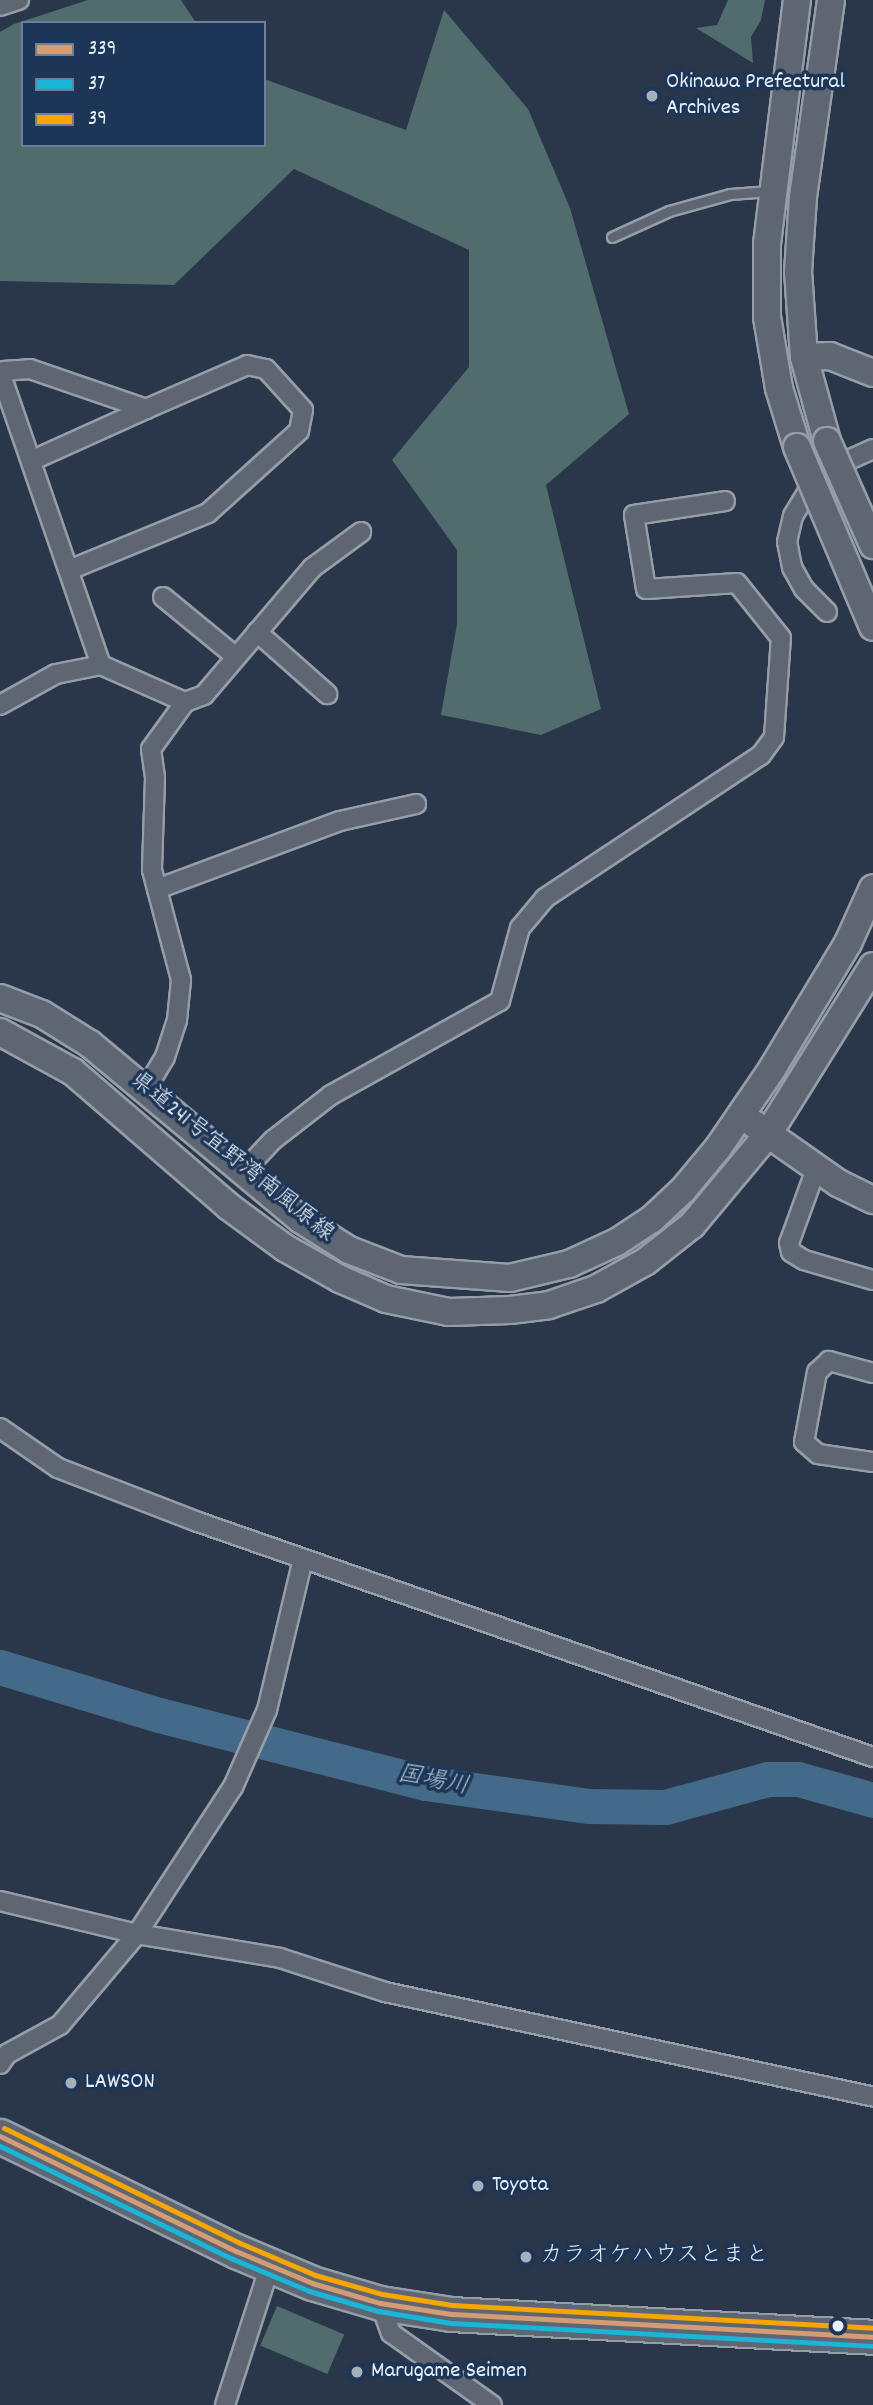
<!DOCTYPE html>
<html>
<head>
<meta charset="utf-8">
<style>
  body { margin:0 }
  #map { position:relative; width:873px; height:2405px; overflow:hidden; background:#2a374a; font-family:Dekko,"Klee One",sans-serif }
  div>[style] { position:absolute }
  .green>* { inset:0; background:#506c6d; transform-origin:0 0 }
  .river>* { height:35px; margin:-17.5px; padding:0 17.5px; transform-origin:17.5px; border-radius:17.5px; background:#436a88 }
  .roads { filter:drop-shadow(2px 0 #959da7) drop-shadow(-2px 0 #959da7) drop-shadow(0 2px #959da7) drop-shadow(0 -2px #959da7) }
  .lane>* { height:9px; margin:-4.5px; padding:0 4.5px; transform-origin:4.5px; border-radius:4.5px; background:#5d6672 }
  .street>* { height:18px; margin:-9px; padding:0 9px; transform-origin:9px; border-radius:9px; background:#5d6672 }
  .secondary>* { height:26px; margin:-13px; padding:0 13px; transform-origin:13px; border-radius:13px; background:#5d6672 }
  .highway>* { height:33px; margin:-16.5px; padding:0 16.5px; transform-origin:16.5px; border-radius:16.5px; background:#5d6672 }
  .bridges { filter:drop-shadow(2px 0 #959da7) drop-shadow(-2px 0 #959da7) drop-shadow(0 2px #959da7) drop-shadow(0 -2px #959da7) }
  .secondary-bridge>* { height:26px; margin:-13px; padding:0 13px; transform-origin:13px; border-radius:13px; background:#5d6672 }
  .bus-1>* { height:5px; margin:-2.5px; padding:0 2.5px; transform-origin:2.5px; border-radius:2.5px; background:#d39c74 }
  .bus-2>* { height:5px; margin:-2.5px; padding:0 2.5px; transform-origin:2.5px; border-radius:2.5px; background:#1ab6d8 }
  .bus-3>* { height:5px; margin:-2.5px; padding:0 2.5px; transform-origin:2.5px; border-radius:2.5px; background:#f7a600 }
  .dots>* { width:19px; height:19px; translate:-50% -50%; box-sizing:border-box; border:4px solid #1d3557; border-radius:50% }
  span { translate:-50% -50%; white-space:nowrap; text-align:center; line-height:1.15; -webkit-text-stroke:7px #1d3557; paint-order:stroke }
  .poi-label { font-size:23px; color:#e8f1f8 }
  .left { translate:0 -50%; text-align:left }
  .street-label { font-size:23px; color:#e8f1f8 }
  .water-label { font-size:24px; color:#afc4d3; font-style:italic }
  .legend { position:absolute; left:21px; top:21px; width:245px; height:126px; box-sizing:border-box; background:#1d3557; border:2px solid #6e8097; margin:0; padding:9px 12px; list-style:none; font-size:21px; color:#e8f1f8 }
  .legend li { display:flex; align-items:center; gap:14px; height:35px }
  .legend b { width:35px; border:2px solid #6e8097 }
</style>
</head>
<body>
<div id="map">
  <div class="green">
    <i style="clip-path:polygon(88px 0,181px 0,196px 23px,23px 23px,23px 145px,264px 145px,264px 79px,406px 130px,444px 10px,528px 109px,570px 208px,629px 414px,546px 485px,601px 709px,541px 735px,441px 715px,457px 624px,457px 550px,392px 460px,469px 367px,469px 250px,294px 169px,174px 285px,0 281px,0 32px,14px 24px)"></i>
    <i style="clip-path:polygon(728px 0,765px 0,761px 20px,751px 37px,753px 63px,696px 28px,717px 25px)"></i>
    <i style="left:277px;top:2306px;width:73px;height:43px;rotate:23deg"></i>
  </div>
  <div class="river">
    <i style="left:0;top:1667px;width:166px;rotate:16.8deg"></i>
    <i style="left:159px;top:1715px;width:275px;rotate:14.3deg"></i>
    <i style="left:425px;top:1783px;width:166px;rotate:8deg"></i>
    <i style="left:589px;top:1806px;width:76px;rotate:0.8deg"></i>
    <i style="left:665px;top:1807px;width:107px;rotate:-15.2deg"></i>
    <i style="left:768px;top:1779px;width:30px"></i>
    <i style="left:798px;top:1779px;width:78px;rotate:15.6deg"></i>
  </div>
  <div class="roads">
    <div class="lane">
      <i style="left:612px;top:237px;width:63px;rotate:-24.5deg"></i>
      <i style="left:669px;top:211px;width:63px;rotate:-15.6deg"></i>
      <i style="left:730px;top:194px;width:40px;rotate:-4.3deg"></i>
    </div>
    <div class="street">
      <i style="left:0;top:6px;width:20px;rotate:-18deg"></i>
      <i style="left:3px;top:371px;width:27px;rotate:-4deg"></i>
      <i style="left:30px;top:369px;width:123px;rotate:19deg"></i>
      <i style="left:146px;top:409px;width:110px;rotate:-23.5deg"></i>
      <i style="left:247px;top:365px;width:19px;rotate:12deg"></i>
      <i style="left:266px;top:369px;width:55px;rotate:47.9deg"></i>
      <i style="left:303px;top:410px;width:21px;rotate:101deg"></i>
      <i style="left:299px;top:431px;width:122px;rotate:138deg"></i>
      <i style="left:208px;top:513px;width:150px;rotate:157.7deg"></i>
      <i style="left:0;top:372px;width:310px;rotate:71deg"></i>
      <i style="left:33px;top:460px;width:124px;rotate:-24.3deg"></i>
      <i style="left:163px;top:597px;width:94px;rotate:39.4deg"></i>
      <i style="left:827px;top:612px;width:33px;rotate:-135deg"></i>
      <i style="left:804px;top:589px;width:25px;rotate:-119deg"></i>
      <i style="left:792px;top:567px;width:25px;rotate:-101deg"></i>
      <i style="left:787px;top:542px;width:27px;rotate:-77deg"></i>
      <i style="left:793px;top:516px;width:31px;rotate:-59deg"></i>
      <i style="left:809px;top:489px;width:33px;rotate:-43deg"></i>
      <i style="left:833px;top:467px;width:44px;rotate:-24.2deg"></i>
      <i style="left:257px;top:632px;width:94px;rotate:41.5deg"></i>
      <i style="left:185px;top:702px;width:20px;rotate:-20deg"></i>
      <i style="left:204px;top:695px;width:167px;rotate:-49.6deg"></i>
      <i style="left:312px;top:568px;width:61px;rotate:-36.3deg"></i>
      <i style="left:0;top:705px;width:64px;rotate:-29deg"></i>
      <i style="left:56px;top:674px;width:46px;rotate:-11.3deg"></i>
      <i style="left:101px;top:665px;width:92px;rotate:23.8deg"></i>
      <i style="left:185px;top:702px;width:58px;rotate:125.9deg"></i>
      <i style="left:151px;top:749px;width:29px;rotate:82deg"></i>
      <i style="left:155px;top:778px;width:92px;rotate:91.9deg"></i>
      <i style="left:152px;top:870px;width:114px;rotate:75.2deg"></i>
      <i style="left:181px;top:980px;width:40px;rotate:95.7deg"></i>
      <i style="left:177px;top:1020px;width:39px;rotate:108deg"></i>
      <i style="left:165px;top:1057px;width:39px;rotate:121deg"></i>
      <i style="left:157px;top:889px;width:195px;rotate:-20.4deg"></i>
      <i style="left:340px;top:821px;width:78px;rotate:-12.6deg"></i>
      <i style="left:816px;top:1169px;width:79px;rotate:110deg"></i>
      <i style="left:789px;top:1243px;width:9px;rotate:77deg"></i>
      <i style="left:791px;top:1252px;width:15px;rotate:32deg"></i>
      <i style="left:804px;top:1260px;width:72px;rotate:16.2deg"></i>
      <i style="left:242px;top:1173px;width:45px;rotate:-46.8deg"></i>
      <i style="left:273px;top:1140px;width:73px;rotate:-37.8deg"></i>
      <i style="left:331px;top:1095px;width:193px;rotate:-29.1deg"></i>
      <i style="left:500px;top:1001px;width:76px;rotate:-74.7deg"></i>
      <i style="left:520px;top:928px;width:39px;rotate:-50deg"></i>
      <i style="left:545px;top:898px;width:259px;rotate:-33.5deg"></i>
      <i style="left:761px;top:755px;width:22px;rotate:-54deg"></i>
      <i style="left:774px;top:737px;width:99px;rotate:-86deg"></i>
      <i style="left:781px;top:638px;width:70px;rotate:-128.7deg"></i>
      <i style="left:737px;top:583px;width:91px;rotate:176.2deg"></i>
      <i style="left:646px;top:589px;width:75px;rotate:-99.2deg"></i>
      <i style="left:634px;top:515px;width:92px;rotate:-8.7deg"></i>
      <i style="left:873px;top:1373px;width:46px;rotate:-164.7deg"></i>
      <i style="left:829px;top:1361px;width:16px;rotate:137deg"></i>
      <i style="left:817px;top:1372px;width:71px;rotate:100.5deg"></i>
      <i style="left:804px;top:1442px;width:18px;rotate:41deg"></i>
      <i style="left:818px;top:1454px;width:56px;rotate:8.3deg"></i>
      <i style="left:0;top:1428px;width:70px;rotate:34.6deg"></i>
      <i style="left:58px;top:1468px;width:150px;rotate:21.1deg"></i>
      <i style="left:198px;top:1522px;width:715px;rotate:19.2deg"></i>
      <i style="left:0;top:1901px;width:141px;rotate:13.5deg"></i>
      <i style="left:137px;top:1934px;width:145px;rotate:9.5deg"></i>
      <i style="left:280px;top:1958px;width:110px;rotate:17.9deg"></i>
      <i style="left:385px;top:1992px;width:499px;rotate:12.1deg"></i>
      <i style="left:0;top:2064px;width:12px;rotate:-55deg"></i>
      <i style="left:7px;top:2054px;width:60px;rotate:-28.7deg"></i>
      <i style="left:60px;top:2025px;width:119px;rotate:-49.8deg"></i>
      <i style="left:137px;top:1934px;width:176px;rotate:-56.9deg"></i>
      <i style="left:233px;top:1787px;width:84px;rotate:-66.2deg"></i>
      <i style="left:267px;top:1710px;width:155px;rotate:-76.6deg"></i>
      <i style="left:380px;top:2303px;width:32px;rotate:70deg"></i>
      <i style="left:391px;top:2333px;width:124px;rotate:35.5deg"></i>
      <i style="left:225px;top:2405px;width:146px;rotate:-72.1deg"></i>
    </div>
    <div class="secondary">
      <i style="left:804px;top:357px;width:26px;rotate:-2deg"></i>
      <i style="left:830px;top:356px;width:46px;rotate:21.6deg"></i>
      <i style="left:827px;top:441px;width:87px;rotate:-105.3deg"></i>
      <i style="left:804px;top:357px;width:85px;rotate:-94deg"></i>
      <i style="left:798px;top:272px;width:75px;rotate:-86.2deg"></i>
      <i style="left:803px;top:197px;width:199px;rotate:-81.9deg"></i>
      <i style="left:797px;top:447px;width:62px;rotate:-107deg"></i>
      <i style="left:779px;top:388px;width:72px;rotate:-99.6deg"></i>
      <i style="left:767px;top:317px;width:73px;rotate:-90deg"></i>
      <i style="left:767px;top:244px;width:246px;rotate:-83deg"></i>
      <i style="left:0;top:998px;width:45px;rotate:20.9deg"></i>
      <i style="left:42px;top:1014px;width:57px;rotate:32deg"></i>
      <i style="left:90px;top:1044px;width:273px;rotate:39.8deg"></i>
      <i style="left:300px;top:1219px;width:58px;rotate:32.3deg"></i>
      <i style="left:349px;top:1250px;width:56px;rotate:21deg"></i>
      <i style="left:401px;top:1270px;width:109px;rotate:4.2deg"></i>
      <i style="left:510px;top:1278px;width:61px;rotate:-13.3deg"></i>
      <i style="left:569px;top:1264px;width:53px;rotate:-24.6deg"></i>
      <i style="left:617px;top:1242px;width:42px;rotate:-33.3deg"></i>
      <i style="left:652px;top:1219px;width:42px;rotate:-43.1deg"></i>
      <i style="left:683px;top:1190px;width:55px;rotate:-50.2deg"></i>
      <i style="left:718px;top:1148px;width:96px;rotate:-55.6deg"></i>
      <i style="left:772px;top:1069px;width:147px;rotate:-58.9deg"></i>
      <i style="left:848px;top:943px;width:60px;rotate:-65.6deg"></i>
      <i style="left:0;top:1032px;width:83px;rotate:28.7deg"></i>
      <i style="left:73px;top:1072px;width:205px;rotate:40.8deg"></i>
      <i style="left:228px;top:1206px;width:71px;rotate:36.4deg"></i>
      <i style="left:285px;top:1248px;width:63px;rotate:29.4deg"></i>
      <i style="left:340px;top:1279px;width:50px;rotate:23.5deg"></i>
      <i style="left:386px;top:1299px;width:64px;rotate:11.7deg"></i>
      <i style="left:449px;top:1312px;width:61px;rotate:-1.9deg"></i>
      <i style="left:510px;top:1310px;width:39px;rotate:-7deg"></i>
      <i style="left:549px;top:1305px;width:50px;rotate:-18.8deg"></i>
      <i style="left:596px;top:1289px;width:56px;rotate:-28.9deg"></i>
      <i style="left:645px;top:1262px;width:60px;rotate:-38.2deg"></i>
      <i style="left:692px;top:1225px;width:119px;rotate:-50.1deg"></i>
      <i style="left:768px;top:1134px;width:198px;rotate:-58deg"></i>
      <i style="left:754px;top:1124px;width:103px;rotate:35.1deg"></i>
      <i style="left:838px;top:1183px;width:39px;rotate:26deg"></i>
    </div>
    <div class="highway">
      <i style="left:0;top:2136px;width:263px;rotate:26deg"></i>
      <i style="left:236px;top:2251px;width:82px;rotate:22.8deg"></i>
      <i style="left:312px;top:2283px;width:71px;rotate:16.4deg"></i>
      <i style="left:380px;top:2303px;width:72px;rotate:8.8deg"></i>
      <i style="left:451px;top:2314px;width:423px;rotate:3.1deg"></i>
    </div>
  </div>
  <div class="bridges">
    <div class="secondary-bridge">
      <i style="left:827px;top:441px;width:114px;rotate:66.1deg"></i>
      <i style="left:797px;top:447px;width:195px;rotate:67.1deg"></i>
    </div>
  </div>
  <div class="bus-1">
    <i style="left:0;top:2136px;width:263px;rotate:26deg"></i>
    <i style="left:236px;top:2251px;width:82px;rotate:22.8deg"></i>
    <i style="left:312px;top:2283px;width:71px;rotate:16.4deg"></i>
    <i style="left:380px;top:2303px;width:72px;rotate:8.8deg"></i>
    <i style="left:451px;top:2314px;width:423px;rotate:3.1deg"></i>
  </div>
  <div class="bus-2">
    <i style="left:0;top:2146px;width:259px;rotate:25.9deg"></i>
    <i style="left:233px;top:2259px;width:82px;rotate:22.8deg"></i>
    <i style="left:309px;top:2291px;width:72px;rotate:16.2deg"></i>
    <i style="left:378px;top:2311px;width:74px;rotate:9.3deg"></i>
    <i style="left:451px;top:2323px;width:423px;rotate:3.1deg"></i>
  </div>
  <div class="bus-3">
    <i style="left:4px;top:2128px;width:263px;rotate:26deg"></i>
    <i style="left:240px;top:2243px;width:82px;rotate:23.1deg"></i>
    <i style="left:315px;top:2275px;width:70px;rotate:15.8deg"></i>
    <i style="left:382px;top:2294px;width:71px;rotate:8.9deg"></i>
    <i style="left:452px;top:2305px;width:422px;rotate:3.1deg"></i>
  </div>
  <div class="dots">
    <i style="left:652px;top:96px;background:#a6b0bb"></i>
    <i style="left:71px;top:2083px;background:#a6b0bb"></i>
    <i style="left:478px;top:2186px;background:#a6b0bb"></i>
    <i style="left:526px;top:2257px;background:#a6b0bb"></i>
    <i style="left:838px;top:2326px;background:#e8f1f8"></i>
    <i style="left:357px;top:2372px;background:#a6b0bb"></i>
  </div>
  <div class="poi-label">
    <span class="left" style="left:666px;top:96px">Okinawa Prefectural<br>Archives</span>
    <span class="left" style="left:85px;top:2083px">LAWSON</span>
    <span class="left" style="left:492px;top:2186px">Toyota</span>
    <span class="left" style="left:540px;top:2257px">カラオケハウスとまと</span>
    <span class="left" style="left:371px;top:2372px">Marugame Seimen</span>
  </div>
  <div class="street-label">
    <span style="left:231px;top:1158px;rotate:39deg">県道241号宜野湾南風原線</span>
  </div>
  <div class="water-label">
    <span style="left:433px;top:1782px;rotate:11deg">国場川</span>
  </div>
  <ul class="legend">
  <li><b style="height:9px;background:#d39c74"></b>339</li>
  <li><b style="height:9px;background:#1ab6d8"></b>37</li>
  <li><b style="height:9px;background:#f7a600"></b>39</li>
  </ul>
</div>
</body>
</html>
